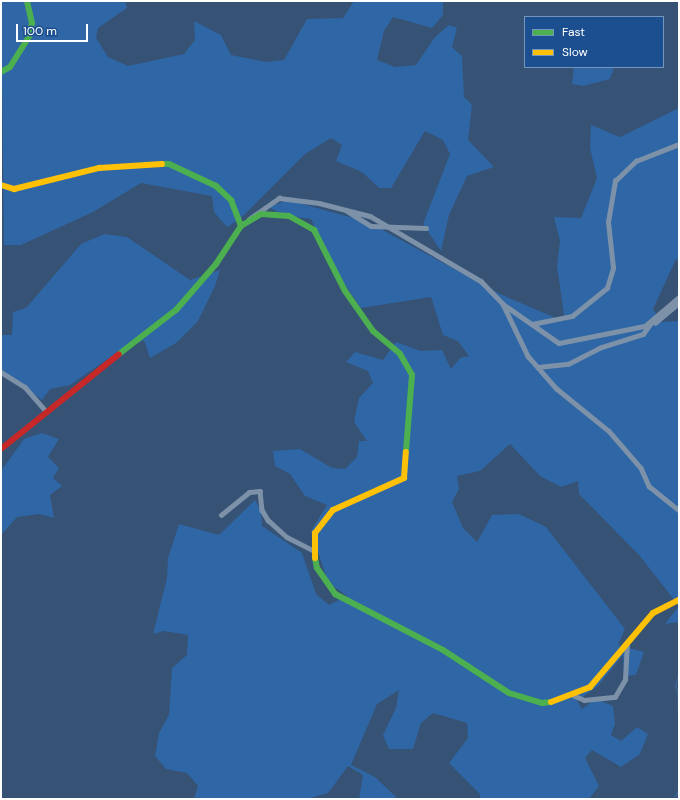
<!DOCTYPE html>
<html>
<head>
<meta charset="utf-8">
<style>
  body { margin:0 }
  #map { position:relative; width:680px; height:800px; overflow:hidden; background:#365274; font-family:"DM Sans",sans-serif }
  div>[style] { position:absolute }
  .green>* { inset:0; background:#2f66a5 }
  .stream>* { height:1.5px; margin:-0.75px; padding:0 0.75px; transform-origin:0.75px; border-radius:0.75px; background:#3b618d }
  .street>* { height:4.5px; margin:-2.25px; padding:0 2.25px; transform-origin:2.25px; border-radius:2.25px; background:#7d92a8 }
  .fast>* { height:6px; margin:-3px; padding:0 3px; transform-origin:3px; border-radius:3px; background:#4caf50 }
  .slow>* { height:6px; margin:-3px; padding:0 3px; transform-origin:3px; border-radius:3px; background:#ffc107 }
  .jam>* { height:6px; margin:-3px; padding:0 3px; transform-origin:3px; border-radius:3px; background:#c62828 }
  span { translate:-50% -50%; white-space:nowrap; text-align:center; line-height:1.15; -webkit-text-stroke:3px #1b4f8f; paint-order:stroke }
  .frame { position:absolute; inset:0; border:2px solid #fff; pointer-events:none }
  .legend { position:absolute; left:524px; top:16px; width:140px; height:52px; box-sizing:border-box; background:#1b4f8f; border:1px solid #7695bc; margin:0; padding:5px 7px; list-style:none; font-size:12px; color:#fff }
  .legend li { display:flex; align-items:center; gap:8px; height:20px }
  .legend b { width:20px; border:1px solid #7695bc }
  .scale { position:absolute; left:16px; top:24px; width:72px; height:18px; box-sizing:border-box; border:2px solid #fff; border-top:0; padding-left:5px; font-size:12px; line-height:14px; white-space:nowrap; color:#fff; -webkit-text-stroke:3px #1b4f8f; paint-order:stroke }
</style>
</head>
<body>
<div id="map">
  <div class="green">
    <i style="clip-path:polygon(1px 1px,125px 1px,127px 8px,98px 28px,96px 38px,108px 57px,128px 66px,184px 54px,195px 40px,194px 21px,221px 35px,231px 55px,266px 62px,284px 60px,307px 19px,343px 18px,354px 1px,443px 1px,443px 15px,432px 28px,393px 17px,384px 31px,377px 60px,395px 67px,416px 65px,435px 37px,449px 25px,457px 28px,452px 47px,462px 56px,464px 97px,472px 105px,468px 140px,494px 167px,467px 176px,449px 215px,441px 251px,423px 224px,450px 154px,443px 140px,425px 131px,391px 188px,379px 188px,362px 172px,336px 161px,342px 145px,331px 138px,305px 154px,240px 219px,227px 227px,214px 212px,212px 196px,141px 183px,93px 212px,21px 245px,4px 245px)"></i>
    <i style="clip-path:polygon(574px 67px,614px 67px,610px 79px,583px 86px,572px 84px)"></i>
    <i style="clip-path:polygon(679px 108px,679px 261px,676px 259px,653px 309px,661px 322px,679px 321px,679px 606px,639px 555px,579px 494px,578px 481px,561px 487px,540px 476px,510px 444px,480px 471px,457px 476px,459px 489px,452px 502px,463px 528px,477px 542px,492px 515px,519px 514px,546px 527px,625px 629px,618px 645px,644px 652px,636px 675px,624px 676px,623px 655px,598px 686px,577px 701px,582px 709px,596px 699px,613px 706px,615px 724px,611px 735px,621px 741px,637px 727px,648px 734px,640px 754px,621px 767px,592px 750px,585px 758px,599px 786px,589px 799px,480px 799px,480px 794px,449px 763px,468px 738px,467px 723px,433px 713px,421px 723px,413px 749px,389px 749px,383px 735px,396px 708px,399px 690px,377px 704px,351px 765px,375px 777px,398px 799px,359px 799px,363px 775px,348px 766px,328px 793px,307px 799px,194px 799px,198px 786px,187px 773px,166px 769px,155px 756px,159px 733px,169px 715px,172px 668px,187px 655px,188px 635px,164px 631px,153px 634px,167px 578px,168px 558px,179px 524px,219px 535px,255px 500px,261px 510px,262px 526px,302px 553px,316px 594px,329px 605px,347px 596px,328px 582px,311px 531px,327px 505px,305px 496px,290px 474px,275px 466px,273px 451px,300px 449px,332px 468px,345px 469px,357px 457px,359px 441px,367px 441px,354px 422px,359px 398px,373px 383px,368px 371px,346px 362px,355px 352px,383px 360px,396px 342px,421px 351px,442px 350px,451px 369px,460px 358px,469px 356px,458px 341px,443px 335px,431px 297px,361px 308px,334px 269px,311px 219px,282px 215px,269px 207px,288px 200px,368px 222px,500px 294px,565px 322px,557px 266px,560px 241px,554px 217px,581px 218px,597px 178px,590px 148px,591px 125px,620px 137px)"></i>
    <i style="clip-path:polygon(104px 234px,127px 237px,190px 280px,220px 270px,215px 286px,198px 321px,176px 343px,150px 358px,144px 340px,118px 352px,70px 385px,50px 389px,42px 400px,1px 371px,1px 335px,12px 335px,13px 312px,26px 308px,81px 244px)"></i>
    <i style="clip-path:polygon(42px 433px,59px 439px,48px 457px,59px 468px,53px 478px,62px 486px,50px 495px,54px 518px,39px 514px,17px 517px,1px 535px,1px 471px,24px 439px)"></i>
    <i style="clip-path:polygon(679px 606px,679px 622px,665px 624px)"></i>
  </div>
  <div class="stream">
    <i style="left:679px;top:678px;width:9px;rotate:111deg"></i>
    <i style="left:676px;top:686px;width:9px;rotate:72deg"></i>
    <i style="left:679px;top:699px;width:7px;rotate:90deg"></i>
    <i style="left:674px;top:799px;width:9px;rotate:-58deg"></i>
  </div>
  <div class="street">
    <i style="left:347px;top:211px;width:28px;rotate:32deg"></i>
    <i style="left:371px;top:226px;width:55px;rotate:2.1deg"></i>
    <i style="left:249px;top:219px;width:37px;rotate:-35deg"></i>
    <i style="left:279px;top:198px;width:40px;rotate:7.1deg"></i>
    <i style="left:319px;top:203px;width:53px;rotate:14.3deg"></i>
    <i style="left:370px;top:216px;width:129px;rotate:30.4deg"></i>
    <i style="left:481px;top:281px;width:32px;rotate:46deg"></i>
    <i style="left:503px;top:304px;width:68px;rotate:34.9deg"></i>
    <i style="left:559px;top:343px;width:88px;rotate:-11.2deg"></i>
    <i style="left:645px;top:326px;width:45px;rotate:-40.5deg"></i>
    <i style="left:503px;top:304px;width:58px;rotate:64.3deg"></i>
    <i style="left:528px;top:356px;width:43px;rotate:48.8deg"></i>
    <i style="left:556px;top:388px;width:68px;rotate:39.1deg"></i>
    <i style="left:609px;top:431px;width:49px;rotate:49.1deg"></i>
    <i style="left:641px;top:468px;width:20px;rotate:66deg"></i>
    <i style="left:649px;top:486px;width:38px;rotate:39deg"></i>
    <i style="left:655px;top:323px;width:31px;rotate:-40deg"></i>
    <i style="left:532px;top:324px;width:41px;rotate:-11.3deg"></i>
    <i style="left:572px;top:316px;width:45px;rotate:-38.7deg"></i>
    <i style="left:607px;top:288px;width:21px;rotate:-73deg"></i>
    <i style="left:613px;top:268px;width:46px;rotate:-96.2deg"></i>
    <i style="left:608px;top:222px;width:42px;rotate:-80.3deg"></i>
    <i style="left:615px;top:181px;width:29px;rotate:-44deg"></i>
    <i style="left:636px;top:161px;width:46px;rotate:-21.6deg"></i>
    <i style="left:538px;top:367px;width:30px;rotate:-6deg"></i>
    <i style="left:568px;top:364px;width:35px;rotate:-27deg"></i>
    <i style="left:599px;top:348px;width:46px;rotate:-17.7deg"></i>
    <i style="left:643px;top:334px;width:17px;rotate:-54deg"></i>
    <i style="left:1px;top:372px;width:28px;rotate:32deg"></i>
    <i style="left:25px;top:387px;width:30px;rotate:49deg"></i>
    <i style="left:221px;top:515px;width:36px;rotate:-39deg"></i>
    <i style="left:249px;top:492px;width:11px;rotate:-5deg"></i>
    <i style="left:260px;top:491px;width:19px;rotate:84deg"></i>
    <i style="left:262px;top:510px;width:12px;rotate:59deg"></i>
    <i style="left:268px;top:520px;width:25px;rotate:42deg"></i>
    <i style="left:287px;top:537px;width:29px;rotate:27deg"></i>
    <i style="left:573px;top:695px;width:12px;rotate:24deg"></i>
    <i style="left:584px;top:700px;width:31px;rotate:-6deg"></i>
    <i style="left:615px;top:697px;width:20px;rotate:-60deg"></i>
    <i style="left:625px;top:680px;width:36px;rotate:-87deg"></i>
  </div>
  <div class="fast">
    <i style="left:1px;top:72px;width:10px;rotate:-29deg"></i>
    <i style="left:10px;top:67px;width:36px;rotate:-58deg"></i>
    <i style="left:29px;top:36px;width:13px;rotate:-77deg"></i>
    <i style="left:32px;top:23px;width:23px;rotate:-103deg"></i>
    <i style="left:162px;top:164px;width:7px"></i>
    <i style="left:169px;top:164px;width:52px;rotate:25.1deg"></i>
    <i style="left:216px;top:186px;width:21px;rotate:43deg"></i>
    <i style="left:231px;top:200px;width:28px;rotate:69deg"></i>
    <i style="left:119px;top:354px;width:72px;rotate:-37.7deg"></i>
    <i style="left:176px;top:310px;width:61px;rotate:-49deg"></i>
    <i style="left:216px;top:264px;width:45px;rotate:-56.7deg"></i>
    <i style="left:241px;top:226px;width:23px;rotate:-31deg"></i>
    <i style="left:261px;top:214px;width:28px;rotate:4deg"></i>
    <i style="left:289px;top:216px;width:29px;rotate:29deg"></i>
    <i style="left:314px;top:230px;width:68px;rotate:63.1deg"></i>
    <i style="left:345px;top:291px;width:49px;rotate:55deg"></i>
    <i style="left:373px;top:331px;width:35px;rotate:40deg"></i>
    <i style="left:400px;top:354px;width:24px;rotate:60deg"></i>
    <i style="left:412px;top:375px;width:77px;rotate:94.5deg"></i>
    <i style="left:315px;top:558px;width:10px;rotate:79deg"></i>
    <i style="left:317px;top:568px;width:32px;rotate:55deg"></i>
    <i style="left:335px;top:594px;width:122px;rotate:27.4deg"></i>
    <i style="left:443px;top:650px;width:79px;rotate:33.1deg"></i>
    <i style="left:509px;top:693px;width:34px;rotate:17deg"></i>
    <i style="left:542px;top:703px;width:9px;rotate:-6deg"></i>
  </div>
  <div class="slow">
    <i style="left:1px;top:185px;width:14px;rotate:17deg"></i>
    <i style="left:14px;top:189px;width:88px;rotate:-13.9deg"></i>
    <i style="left:99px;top:168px;width:63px;rotate:-3.6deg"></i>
    <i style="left:315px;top:558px;width:25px;rotate:-90deg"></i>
    <i style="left:315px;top:533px;width:29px;rotate:-52deg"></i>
    <i style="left:333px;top:510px;width:78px;rotate:-24.3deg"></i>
    <i style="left:404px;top:478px;width:26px;rotate:-86deg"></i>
    <i style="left:551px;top:702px;width:42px;rotate:-21deg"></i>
    <i style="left:590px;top:687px;width:97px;rotate:-49.6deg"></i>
    <i style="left:653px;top:613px;width:29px;rotate:-27deg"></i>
  </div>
  <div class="jam">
    <i style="left:1px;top:449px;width:151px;rotate:-38.8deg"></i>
  </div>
  <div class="frame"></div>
  <ul class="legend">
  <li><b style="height:5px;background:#4caf50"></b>Fast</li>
  <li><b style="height:5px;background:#ffc107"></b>Slow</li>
  </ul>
  <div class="scale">100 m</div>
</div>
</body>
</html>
